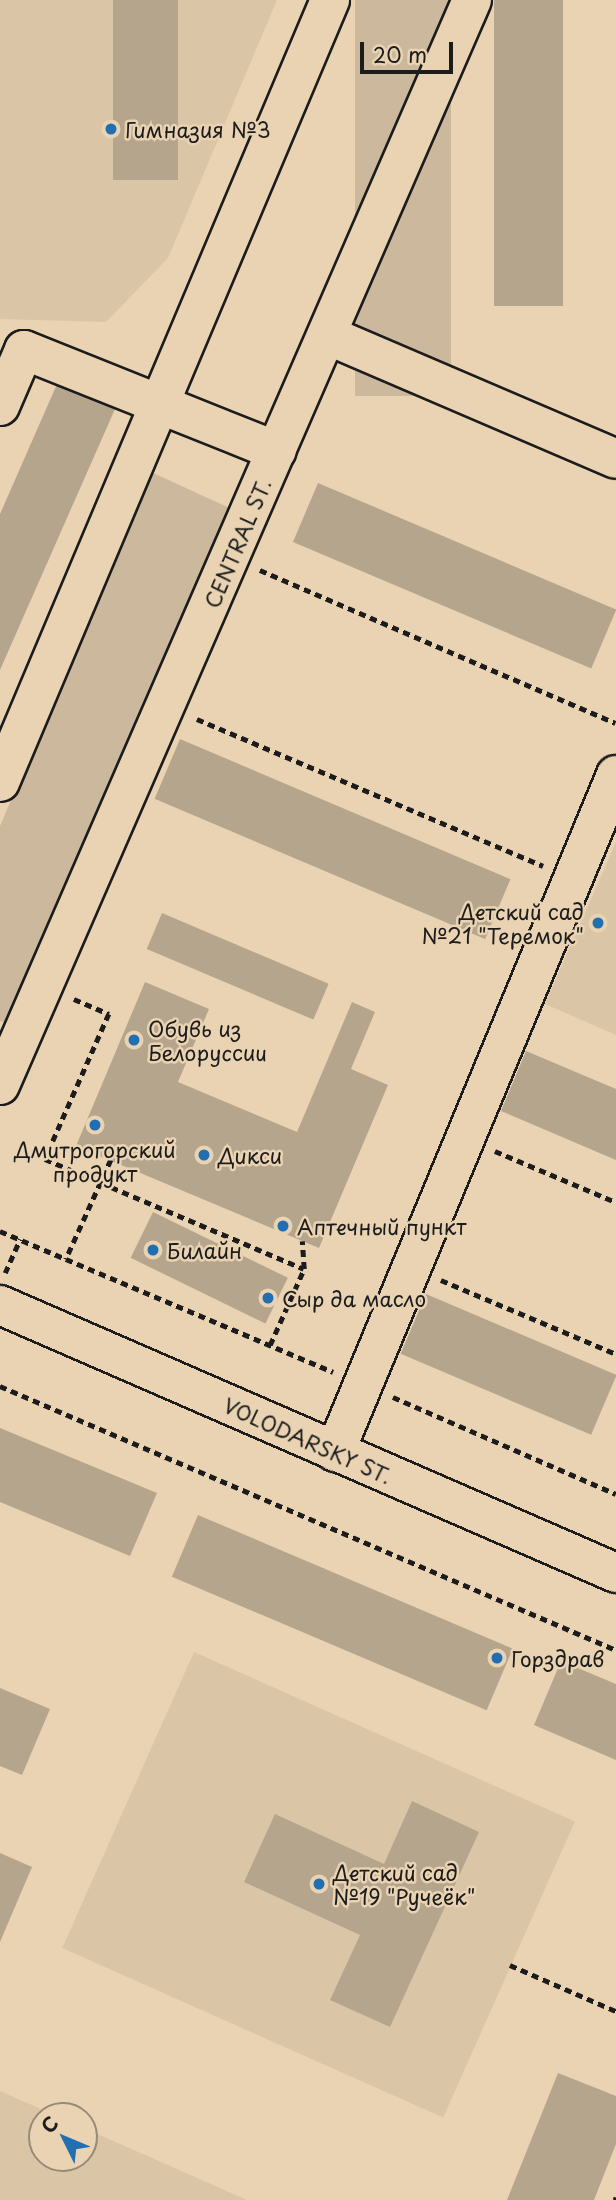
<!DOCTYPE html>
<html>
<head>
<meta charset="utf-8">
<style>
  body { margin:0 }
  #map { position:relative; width:616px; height:2200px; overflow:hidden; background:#e9d3b2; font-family:"Playpen Sans",sans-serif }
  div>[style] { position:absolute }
  .built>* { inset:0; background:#dac5a7; transform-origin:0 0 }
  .green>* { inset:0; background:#cbb89d; transform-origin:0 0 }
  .building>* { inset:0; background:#b6a58d; transform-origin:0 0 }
  .path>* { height:4.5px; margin-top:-2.25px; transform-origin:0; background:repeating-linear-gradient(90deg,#1c1c1c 0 7px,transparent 0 12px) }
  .roads { filter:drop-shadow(2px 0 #1c1c1c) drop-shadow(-2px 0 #1c1c1c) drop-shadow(0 2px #1c1c1c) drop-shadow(0 -2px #1c1c1c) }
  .minor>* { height:38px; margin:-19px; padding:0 19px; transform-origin:19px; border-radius:19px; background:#e9d3b2 }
  .major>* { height:38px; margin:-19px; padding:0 19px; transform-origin:19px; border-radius:19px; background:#e9d3b2 }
  .dots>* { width:19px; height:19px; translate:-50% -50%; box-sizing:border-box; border:4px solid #e9d3b2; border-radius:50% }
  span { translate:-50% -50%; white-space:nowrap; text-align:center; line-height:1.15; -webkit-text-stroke:5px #e9d3b2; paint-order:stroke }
  .poi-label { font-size:21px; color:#1c1c1c }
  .left { translate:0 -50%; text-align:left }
  .right { translate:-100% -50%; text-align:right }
  .street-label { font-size:21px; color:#1c1c1c }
  .north { position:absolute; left:28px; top:2102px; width:70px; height:70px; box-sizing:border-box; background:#e9d3b2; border:2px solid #978a76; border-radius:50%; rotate:313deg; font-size:19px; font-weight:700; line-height:28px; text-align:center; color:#1c1c1c }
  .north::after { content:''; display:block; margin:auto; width:24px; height:32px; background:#1f6fb2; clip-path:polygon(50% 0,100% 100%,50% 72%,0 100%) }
  .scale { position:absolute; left:360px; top:42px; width:93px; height:32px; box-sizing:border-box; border:4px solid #1c1c1c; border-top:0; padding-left:9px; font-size:21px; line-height:24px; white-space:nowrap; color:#1c1c1c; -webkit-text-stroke:5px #e9d3b2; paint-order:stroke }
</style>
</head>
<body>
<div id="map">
  <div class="built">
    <i style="clip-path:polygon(0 0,277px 0,168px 258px,106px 322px,0 319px)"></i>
    <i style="clip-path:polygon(616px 842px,616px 1035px,545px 1004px)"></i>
    <i style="left:194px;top:1652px;width:417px;height:324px;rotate:24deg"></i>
    <i style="clip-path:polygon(0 2091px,57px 2116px,42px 2116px,42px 2158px,84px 2158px,84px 2128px,247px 2200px,0 2200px)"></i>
  </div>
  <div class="green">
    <i style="left:355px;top:0;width:96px;height:396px"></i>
    <i style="clip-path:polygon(151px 472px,236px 511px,12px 1025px,0 1021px,0 826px)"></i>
  </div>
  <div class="building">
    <i style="left:113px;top:0;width:65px;height:180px"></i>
    <i style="left:494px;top:0;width:69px;height:306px"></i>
    <i style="clip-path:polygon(61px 375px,119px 400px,0 670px,0 514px)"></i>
    <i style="left:318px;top:483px;width:324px;height:64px;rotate:23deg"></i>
    <i style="left:180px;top:739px;width:359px;height:65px;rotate:23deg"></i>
    <i style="left:162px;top:913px;width:181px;height:39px;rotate:23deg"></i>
    <i style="clip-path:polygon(145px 982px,209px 1009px,178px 1082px,297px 1132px,352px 1002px,375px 1012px,351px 1069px,388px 1085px,319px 1248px,76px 1146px)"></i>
    <i style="clip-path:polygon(526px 1051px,616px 1089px,616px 1160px,501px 1111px)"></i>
    <i style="left:153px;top:1212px;width:150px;height:51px;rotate:26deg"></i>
    <i style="left:426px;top:1294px;width:207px;height:65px;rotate:23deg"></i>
    <i style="clip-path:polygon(0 1428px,157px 1493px,130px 1556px,0 1502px)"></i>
    <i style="left:198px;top:1515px;width:342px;height:67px;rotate:23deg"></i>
    <i style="clip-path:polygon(561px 1661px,616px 1684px,616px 1760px,534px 1725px)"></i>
    <i style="clip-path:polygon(0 1688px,50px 1709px,22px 1775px,0 1766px)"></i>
    <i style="clip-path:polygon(412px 1801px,479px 1832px,390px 2027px,330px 2000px,360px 1935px,244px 1882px,275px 1814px,384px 1864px)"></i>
    <i style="clip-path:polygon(0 1853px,32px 1867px,0 1942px)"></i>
    <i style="clip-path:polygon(558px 2073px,616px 2096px,616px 2144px,594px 2200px,507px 2200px)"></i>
  </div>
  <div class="path">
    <i style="left:260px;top:570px;width:387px;rotate:23.3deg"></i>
    <i style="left:197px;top:719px;width:376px;rotate:23deg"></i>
    <i style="left:74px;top:999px;width:38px;rotate:23deg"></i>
    <i style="left:109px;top:1014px;width:158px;rotate:113.8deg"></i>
    <i style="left:45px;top:1159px;width:281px;rotate:23deg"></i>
    <i style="left:495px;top:1151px;width:131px;rotate:22.9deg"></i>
    <i style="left:111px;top:1160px;width:109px;rotate:114.4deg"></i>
    <i style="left:66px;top:1259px;width:290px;rotate:22.9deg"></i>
    <i style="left:0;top:1231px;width:72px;rotate:23deg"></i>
    <i style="left:5px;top:1273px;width:37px;rotate:-66deg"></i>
    <i style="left:441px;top:1280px;width:190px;rotate:22.9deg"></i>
    <i style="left:270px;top:1345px;width:83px;rotate:-65.9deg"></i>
    <i style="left:304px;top:1269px;width:28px;rotate:-94deg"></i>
    <i style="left:0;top:1386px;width:670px;rotate:23.2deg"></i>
    <i style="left:393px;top:1397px;width:243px;rotate:23.5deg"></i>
    <i style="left:510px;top:1965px;width:116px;rotate:23.5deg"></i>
    <i style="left:615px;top:2200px;width:3px;rotate:-72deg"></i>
  </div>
  <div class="roads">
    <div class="minor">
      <i style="left:327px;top:335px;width:314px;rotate:23.2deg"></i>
      <i style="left:0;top:406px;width:61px;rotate:-66.8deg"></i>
      <i style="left:24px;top:350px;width:272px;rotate:21.8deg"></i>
      <i style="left:0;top:782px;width:849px;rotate:-67.12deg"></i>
      <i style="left:0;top:1085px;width:1183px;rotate:-66.49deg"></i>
      <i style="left:335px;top:1452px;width:733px;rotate:-67.46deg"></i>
    </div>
    <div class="major">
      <i style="left:0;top:1305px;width:672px;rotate:23.51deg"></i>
    </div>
  </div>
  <div class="dots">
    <i style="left:111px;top:129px;background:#1f6fb2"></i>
    <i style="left:598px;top:923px;background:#1f6fb2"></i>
    <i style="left:134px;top:1040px;background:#1f6fb2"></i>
    <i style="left:95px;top:1125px;background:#1f6fb2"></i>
    <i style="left:204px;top:1155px;background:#1f6fb2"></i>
    <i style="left:283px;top:1226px;background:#1f6fb2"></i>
    <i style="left:153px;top:1250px;background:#1f6fb2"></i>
    <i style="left:268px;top:1298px;background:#1f6fb2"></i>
    <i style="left:497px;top:1658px;background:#1f6fb2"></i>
    <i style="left:319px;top:1884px;background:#1f6fb2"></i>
  </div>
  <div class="poi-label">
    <span class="left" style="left:125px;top:129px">Гимназия №3</span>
    <span class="right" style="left:584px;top:923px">Детский сад<br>№21 "Теремок"</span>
    <span class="left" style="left:148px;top:1040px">Обувь из<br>Белоруссии</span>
    <span style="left:95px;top:1161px">Дмитрогорский<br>продукт</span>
    <span class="left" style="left:218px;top:1155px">Дикси</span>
    <span class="left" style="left:297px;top:1226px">Аптечный пункт</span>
    <span class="left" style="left:167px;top:1250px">Билайн</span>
    <span class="left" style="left:282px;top:1298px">Сыр да масло</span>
    <span class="left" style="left:511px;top:1658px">Горздрав</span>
    <span class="left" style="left:333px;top:1884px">Детский сад<br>№19 "Ручеёк"</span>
  </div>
  <div class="street-label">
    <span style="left:237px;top:543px;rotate:-67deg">CENTRAL ST.</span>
    <span style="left:308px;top:1440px;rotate:24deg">VOLODARSKY ST.</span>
  </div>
  <div class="north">С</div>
  <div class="scale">20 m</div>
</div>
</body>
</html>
